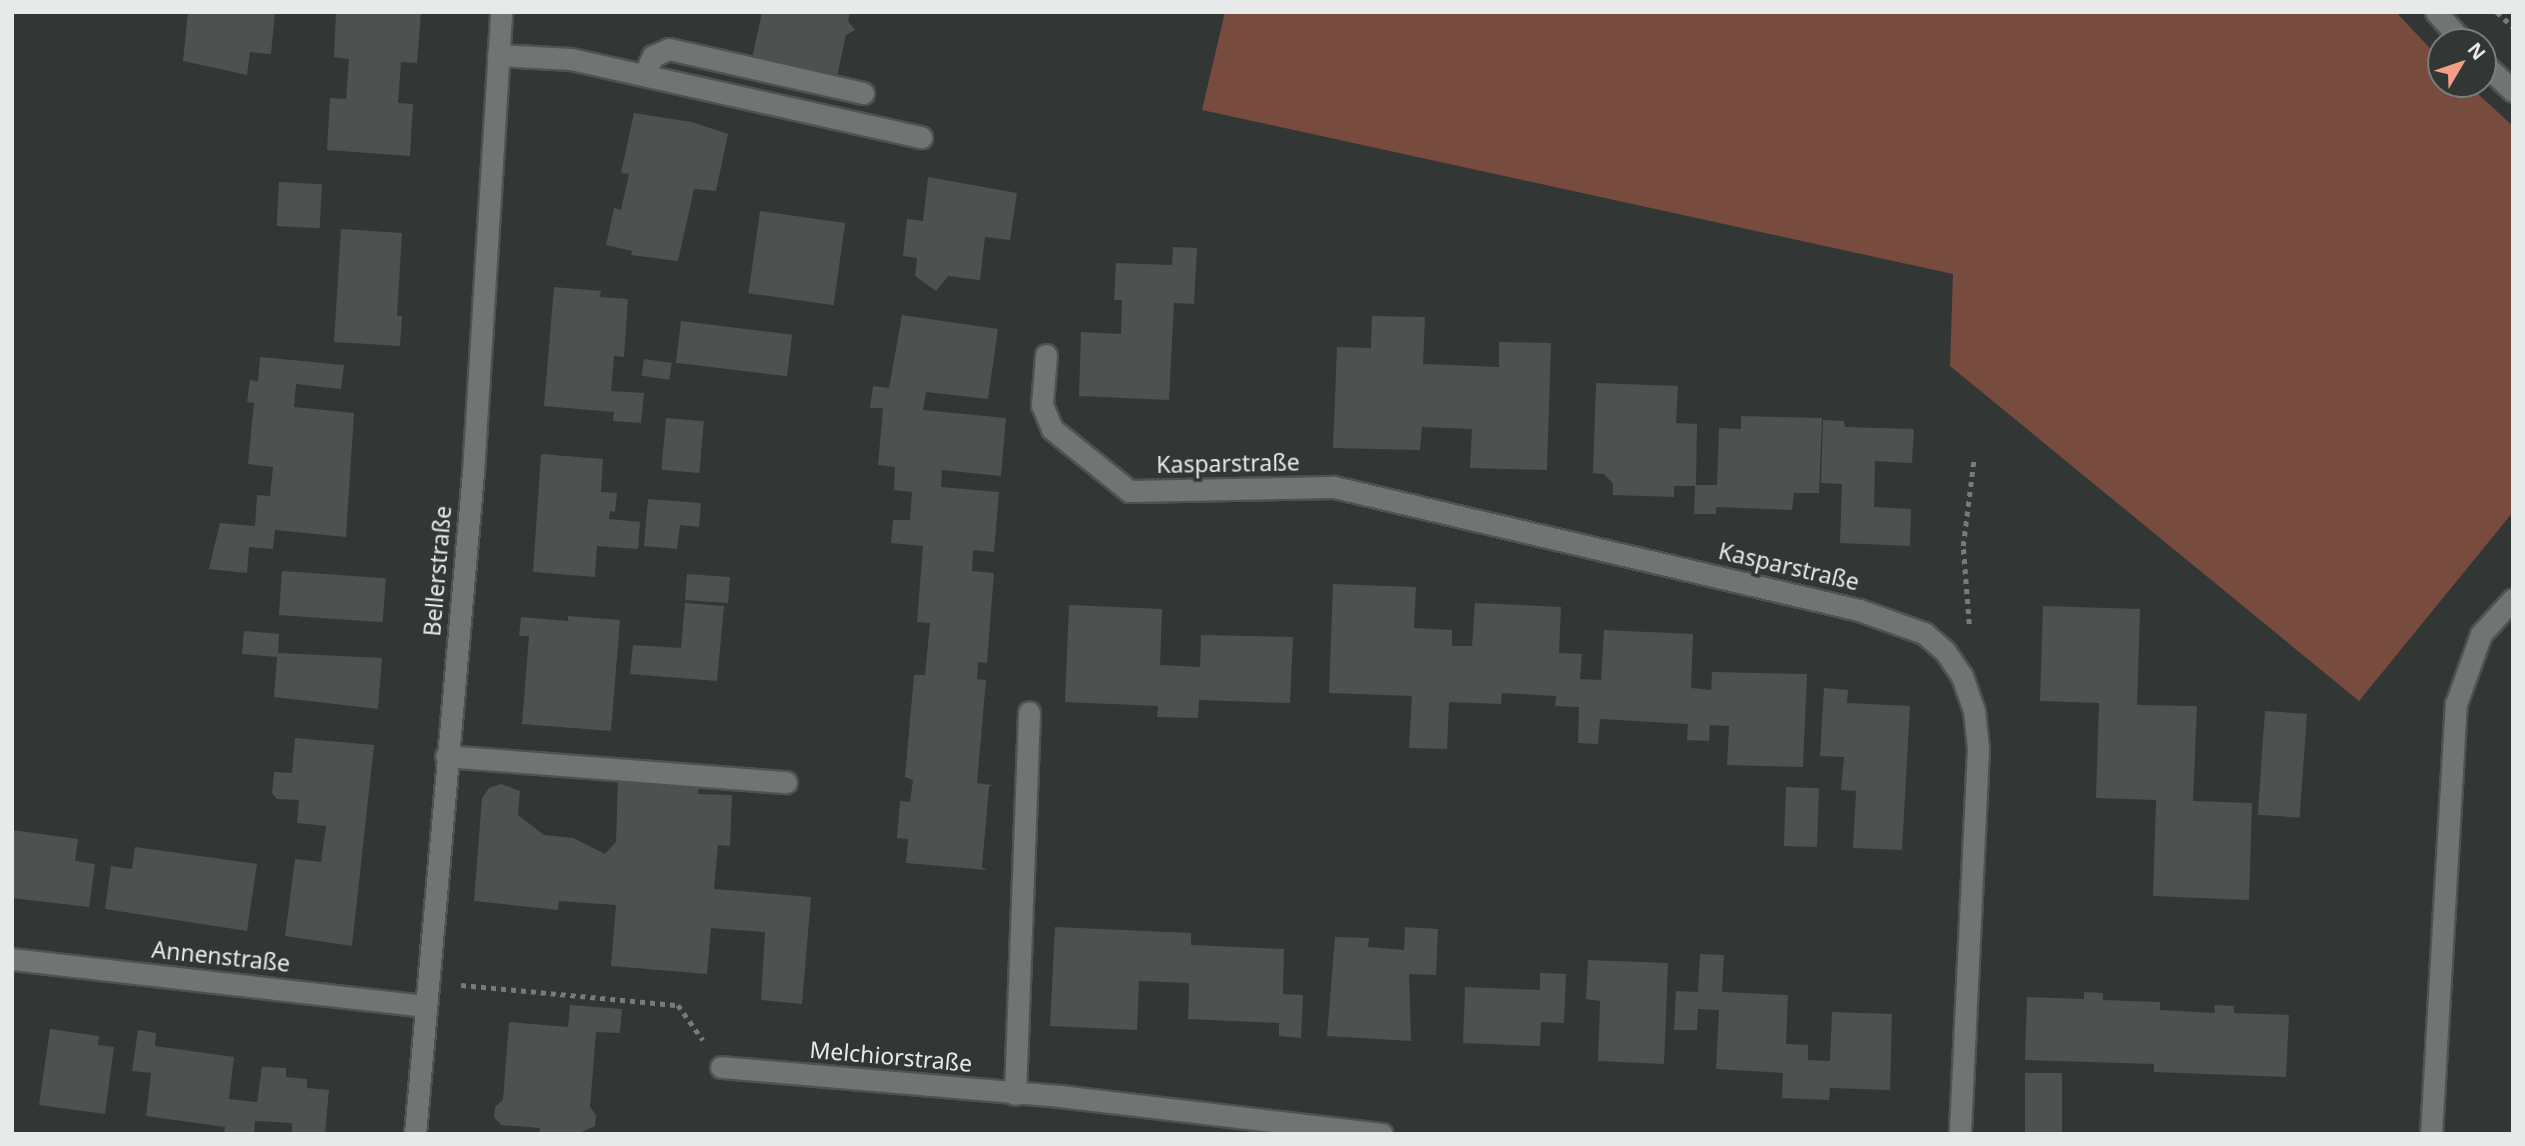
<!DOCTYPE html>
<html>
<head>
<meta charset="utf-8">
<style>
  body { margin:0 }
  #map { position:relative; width:2525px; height:1146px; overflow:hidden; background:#323634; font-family:"Noto Sans",sans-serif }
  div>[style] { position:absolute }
  .green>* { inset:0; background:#784b3f }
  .building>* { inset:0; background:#4d5250; transform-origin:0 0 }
  .path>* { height:4.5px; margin-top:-2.25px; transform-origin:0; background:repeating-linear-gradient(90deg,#787b7a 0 5px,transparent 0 10px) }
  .roads { filter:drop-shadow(2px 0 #4f5251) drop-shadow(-2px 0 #4f5251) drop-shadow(0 2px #4f5251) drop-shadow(0 -2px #4f5251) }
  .minor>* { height:21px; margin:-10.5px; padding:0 10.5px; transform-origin:10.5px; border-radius:10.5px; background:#707473 }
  span { translate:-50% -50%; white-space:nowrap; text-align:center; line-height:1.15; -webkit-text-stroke:7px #323634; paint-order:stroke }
  .street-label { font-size:23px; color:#e7eae9 }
  .frame { position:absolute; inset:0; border:14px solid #e7eae9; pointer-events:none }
  .north { position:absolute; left:2427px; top:28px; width:70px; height:70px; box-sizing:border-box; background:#323634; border:2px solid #7a7e7c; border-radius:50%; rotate:51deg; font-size:19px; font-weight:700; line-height:28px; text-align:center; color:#e7eae9 }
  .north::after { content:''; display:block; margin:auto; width:24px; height:32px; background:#f49e88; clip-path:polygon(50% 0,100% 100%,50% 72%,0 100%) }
</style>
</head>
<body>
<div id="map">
  <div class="green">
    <i style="clip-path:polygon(1225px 12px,2396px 12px,2441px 60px,2441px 84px,2467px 84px,2513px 126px,2513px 512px,2359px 701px,1950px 366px,1953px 274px,1202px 110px)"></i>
  </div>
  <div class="building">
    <i style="clip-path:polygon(188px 12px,275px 12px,271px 54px,250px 52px,247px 75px,183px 61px)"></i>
    <i style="clip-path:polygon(336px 12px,421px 12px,417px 63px,401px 62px,398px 103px,413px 104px,410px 156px,327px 150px,330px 98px,346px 99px,349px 59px,334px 57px)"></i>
    <i style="clip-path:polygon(762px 12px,850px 12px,848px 21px,855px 30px,846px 35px,837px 77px,752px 59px)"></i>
    <i style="clip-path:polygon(634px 113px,692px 122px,728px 134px,716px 191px,694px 189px,678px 261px,631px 255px,632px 251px,606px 245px,614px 208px,621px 210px,629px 174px,621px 173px)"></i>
    <i style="clip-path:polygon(928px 177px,1017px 193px,1010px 240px,985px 237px,980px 280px,948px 276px,936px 291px,915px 276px,917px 258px,903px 256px,907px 219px,923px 221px)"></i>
    <i style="left:279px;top:182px;width:43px;height:44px;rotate:3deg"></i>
    <i style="left:760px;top:211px;width:86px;height:83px;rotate:8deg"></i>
    <i style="clip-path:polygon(341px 229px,402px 233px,397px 316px,402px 316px,400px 346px,334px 342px)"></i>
    <i style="clip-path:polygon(1173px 247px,1197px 248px,1194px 304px,1174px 303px,1169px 400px,1079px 396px,1081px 332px,1121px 334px,1122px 300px,1114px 300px,1116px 263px,1172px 265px)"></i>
    <i style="clip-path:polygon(554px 287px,601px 291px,600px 297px,628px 299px,624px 357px,614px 356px,611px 391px,644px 393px,641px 423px,613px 421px,614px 412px,544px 406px)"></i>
    <i style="clip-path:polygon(902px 315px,998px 329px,988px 399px,926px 392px,923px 410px,1006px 418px,1001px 476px,942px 470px,941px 487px,999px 492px,994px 552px,973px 550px,972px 571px,994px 573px,987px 663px,978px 662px,977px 679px,986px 680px,977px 783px,993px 785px,989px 787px,982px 867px,987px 870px,906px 863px,908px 839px,897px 838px,900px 801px,910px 802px,913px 780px,905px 777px,914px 675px,925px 675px,930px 623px,917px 622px,923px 546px,891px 543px,893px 520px,910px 520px,912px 492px,894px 490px,895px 467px,878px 465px,883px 408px,870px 408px,873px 386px,889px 388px)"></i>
    <i style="clip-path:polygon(1372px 316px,1425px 317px,1423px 364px,1499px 367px,1499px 342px,1551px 343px,1547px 470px,1470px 468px,1472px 429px,1422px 427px,1420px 450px,1333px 448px,1337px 347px,1371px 348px)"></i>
    <i style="left:681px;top:321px;width:112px;height:42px;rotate:7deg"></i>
    <i style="clip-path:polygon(260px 357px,344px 365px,341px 389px,296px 384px,294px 407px,354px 413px,346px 537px,275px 530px,273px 549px,249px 547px,247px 573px,209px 569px,220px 523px,255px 526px,257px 495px,270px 496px,273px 467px,248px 464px,254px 403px,247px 402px,250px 380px,258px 381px)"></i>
    <i style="left:644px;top:359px;width:28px;height:17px;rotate:8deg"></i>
    <i style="clip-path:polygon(1596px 383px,1678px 386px,1676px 423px,1697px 424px,1696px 485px,1717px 485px,1719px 428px,1741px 429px,1741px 416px,1822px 418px,1819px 493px,1794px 493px,1792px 510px,1716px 507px,1716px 514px,1694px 514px,1695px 486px,1674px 486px,1674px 497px,1613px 495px,1613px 484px,1604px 474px,1593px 473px)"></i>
    <i style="left:666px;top:418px;width:38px;height:52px;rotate:5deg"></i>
    <i style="clip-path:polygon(1823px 420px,1844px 421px,1845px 427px,1914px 429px,1912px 463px,1875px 461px,1874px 507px,1911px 509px,1910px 546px,1840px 543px,1842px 484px,1821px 483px)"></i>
    <i style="clip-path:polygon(541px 454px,603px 459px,601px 492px,617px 493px,615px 512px,610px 511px,609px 519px,640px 522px,638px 549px,597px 546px,595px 577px,533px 572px)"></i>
    <i style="clip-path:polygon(648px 499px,701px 503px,699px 527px,680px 525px,677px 549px,644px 546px)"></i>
    <i style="left:282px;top:571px;width:104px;height:44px;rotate:4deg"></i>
    <i style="left:687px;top:574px;width:43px;height:26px;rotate:4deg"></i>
    <i style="clip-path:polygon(1333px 584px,1416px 587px,1414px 628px,1452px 630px,1452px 646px,1472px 646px,1475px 603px,1561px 607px,1559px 653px,1582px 654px,1580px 679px,1601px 680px,1604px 630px,1693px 634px,1691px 688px,1711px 690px,1712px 672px,1807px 674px,1803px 767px,1727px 765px,1729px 726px,1710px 725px,1709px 741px,1687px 740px,1688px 724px,1600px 719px,1598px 744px,1578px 743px,1579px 707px,1555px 706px,1556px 696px,1502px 693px,1501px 704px,1449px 702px,1447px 749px,1409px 748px,1412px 696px,1329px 693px)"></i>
    <i style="clip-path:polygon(685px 603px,724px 606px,717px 681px,630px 674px,633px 645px,681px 648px)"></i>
    <i style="clip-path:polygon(1069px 605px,1162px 609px,1160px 665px,1200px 667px,1201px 635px,1293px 637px,1290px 703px,1199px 700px,1198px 718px,1157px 717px,1158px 706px,1065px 702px)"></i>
    <i style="clip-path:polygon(2043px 606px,2140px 609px,2137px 705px,2197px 706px,2193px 801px,2252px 803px,2249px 900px,2153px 896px,2156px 800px,2096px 798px,2099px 703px,2040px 701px)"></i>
    <i style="clip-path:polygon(568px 616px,620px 620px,611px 731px,522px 724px,529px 636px,519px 636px,521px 617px,568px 621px)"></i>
    <i style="clip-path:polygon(244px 631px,279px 634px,278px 653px,382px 658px,378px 709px,274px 697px,277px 657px,242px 654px)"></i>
    <i style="clip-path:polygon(1824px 688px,1848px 690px,1847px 703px,1910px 706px,1902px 850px,1853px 848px,1856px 791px,1841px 790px,1844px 757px,1820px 756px)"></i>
    <i style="left:2265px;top:711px;width:42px;height:104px;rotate:4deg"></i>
    <i style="clip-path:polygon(295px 738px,374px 745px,352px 946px,285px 936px,295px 859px,321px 862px,326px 826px,297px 823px,299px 800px,277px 799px,272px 793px,274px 772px,292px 773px)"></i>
    <i style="clip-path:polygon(618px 779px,699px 783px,698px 794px,732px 795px,730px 846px,718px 845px,714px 889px,811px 897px,802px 1004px,761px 1000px,765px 932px,711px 928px,707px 974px,611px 966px,616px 905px,559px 901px,558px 910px,474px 901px,482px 798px,489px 788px,501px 784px,520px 791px,518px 815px,544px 835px,573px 838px,605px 854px,616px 842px)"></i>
    <i style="left:1786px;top:787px;width:33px;height:59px;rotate:2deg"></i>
    <i style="clip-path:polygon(12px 830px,78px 839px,75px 861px,95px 864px,89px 907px,12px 898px)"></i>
    <i style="clip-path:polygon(135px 847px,257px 864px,247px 931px,105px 909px,111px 866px,132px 869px)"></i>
    <i style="clip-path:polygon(1055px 927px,1191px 933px,1191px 945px,1284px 949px,1283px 994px,1303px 995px,1301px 1038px,1279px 1036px,1279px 1023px,1188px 1019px,1189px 983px,1139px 981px,1137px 1030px,1050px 1026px)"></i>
    <i style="clip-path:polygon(1405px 927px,1438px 929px,1436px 975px,1409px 974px,1411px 1041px,1327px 1036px,1335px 937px,1369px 938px,1368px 947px,1404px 950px)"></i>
    <i style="clip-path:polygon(1700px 954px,1724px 955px,1722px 992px,1788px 995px,1786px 1044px,1808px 1045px,1808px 1060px,1830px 1061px,1832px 1012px,1892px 1014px,1890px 1090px,1830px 1088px,1829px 1100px,1782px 1098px,1783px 1073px,1716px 1069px,1719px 1010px,1698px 1009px,1697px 1030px,1674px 1030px,1676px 991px,1698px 992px)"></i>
    <i style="clip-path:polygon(1588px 960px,1668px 963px,1664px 1064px,1598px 1061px,1600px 1001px,1586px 999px)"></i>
    <i style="clip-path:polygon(1540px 973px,1566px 974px,1564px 1023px,1541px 1022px,1540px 1046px,1463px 1043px,1465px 987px,1540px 990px)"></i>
    <i style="clip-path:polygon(2084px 992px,2103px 993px,2103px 1000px,2160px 1002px,2160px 1010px,2215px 1013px,2214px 1005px,2234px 1006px,2234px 1013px,2289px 1015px,2286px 1077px,2154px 1072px,2154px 1064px,2025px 1060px,2027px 997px,2084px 999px)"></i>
    <i style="clip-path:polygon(570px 1005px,622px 1009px,620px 1033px,596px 1032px,590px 1107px,596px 1115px,595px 1126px,577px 1134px,539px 1134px,540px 1128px,501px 1125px,494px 1117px,495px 1107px,503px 1100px,509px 1022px,568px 1027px)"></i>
    <i style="clip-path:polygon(50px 1029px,99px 1036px,98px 1045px,114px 1047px,105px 1114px,39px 1105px)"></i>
    <i style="clip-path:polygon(138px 1030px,156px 1033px,155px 1046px,234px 1057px,229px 1099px,257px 1102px,262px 1067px,286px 1068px,286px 1077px,307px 1079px,307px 1088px,329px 1090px,325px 1134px,292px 1134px,292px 1123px,255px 1121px,254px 1134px,224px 1134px,225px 1127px,146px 1116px,151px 1073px,132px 1071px)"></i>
    <i style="left:2025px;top:1073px;width:37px;height:61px"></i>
  </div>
  <div class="path">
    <i style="left:2497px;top:12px;width:22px;rotate:43deg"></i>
    <i style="left:1969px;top:624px;width:78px;rotate:-94.4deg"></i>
    <i style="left:1963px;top:546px;width:89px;rotate:-82.9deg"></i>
    <i style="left:461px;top:985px;width:218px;rotate:5.3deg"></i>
    <i style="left:678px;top:1005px;width:43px;rotate:54.5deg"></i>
  </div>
  <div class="roads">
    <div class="minor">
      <i style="left:2436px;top:12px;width:40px;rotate:48deg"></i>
      <i style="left:498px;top:55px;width:73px;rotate:3.1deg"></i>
      <i style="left:571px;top:59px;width:359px;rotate:12.6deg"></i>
      <i style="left:2483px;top:63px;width:41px;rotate:43deg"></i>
      <i style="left:644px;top:75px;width:21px;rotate:-65deg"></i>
      <i style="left:653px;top:56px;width:17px;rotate:-24deg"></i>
      <i style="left:669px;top:49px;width:199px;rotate:12.8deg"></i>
      <i style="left:1046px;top:355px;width:50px;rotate:94.6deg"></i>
      <i style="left:1042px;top:405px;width:26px;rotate:67deg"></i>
      <i style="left:1052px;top:429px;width:99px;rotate:38.8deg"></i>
      <i style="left:1129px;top:491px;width:205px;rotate:-1.1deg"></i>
      <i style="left:1334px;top:487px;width:539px;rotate:13.19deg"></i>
      <i style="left:1859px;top:610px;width:69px;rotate:19.5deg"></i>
      <i style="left:1924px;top:633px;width:28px;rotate:41deg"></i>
      <i style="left:1945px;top:651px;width:30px;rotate:56deg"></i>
      <i style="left:1962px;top:676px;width:36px;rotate:71deg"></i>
      <i style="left:1974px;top:710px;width:39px;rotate:84deg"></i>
      <i style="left:1978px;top:749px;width:385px;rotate:92.7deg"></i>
      <i style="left:446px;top:756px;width:341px;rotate:4.4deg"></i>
      <i style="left:12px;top:959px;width:415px;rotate:6.5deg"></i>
      <i style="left:721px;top:1067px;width:339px;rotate:4.9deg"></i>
      <i style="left:1059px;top:1096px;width:325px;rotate:6.7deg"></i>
      <i style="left:1015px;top:1094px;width:382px;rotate:-87.9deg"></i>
      <i style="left:415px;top:1134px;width:664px;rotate:-84.99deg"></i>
      <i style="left:473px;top:473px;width:462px;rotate:-86.5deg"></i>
      <i style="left:2431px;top:1134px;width:431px;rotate:-86.7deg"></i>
      <i style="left:2456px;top:704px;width:74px;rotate:-70.3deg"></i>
      <i style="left:2481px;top:634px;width:47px;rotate:-47.6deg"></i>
    </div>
  </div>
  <div class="street-label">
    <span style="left:1228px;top:463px;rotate:-1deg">Kasparstraße</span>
    <span style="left:1789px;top:566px;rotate:13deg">Kasparstraße</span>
    <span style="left:437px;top:571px;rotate:-85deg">Bellerstraße</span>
    <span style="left:221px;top:956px;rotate:6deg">Annenstraße</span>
    <span style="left:891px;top:1056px;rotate:5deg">Melchiorstraße</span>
  </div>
  <div class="frame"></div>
  <div class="north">N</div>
</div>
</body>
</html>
